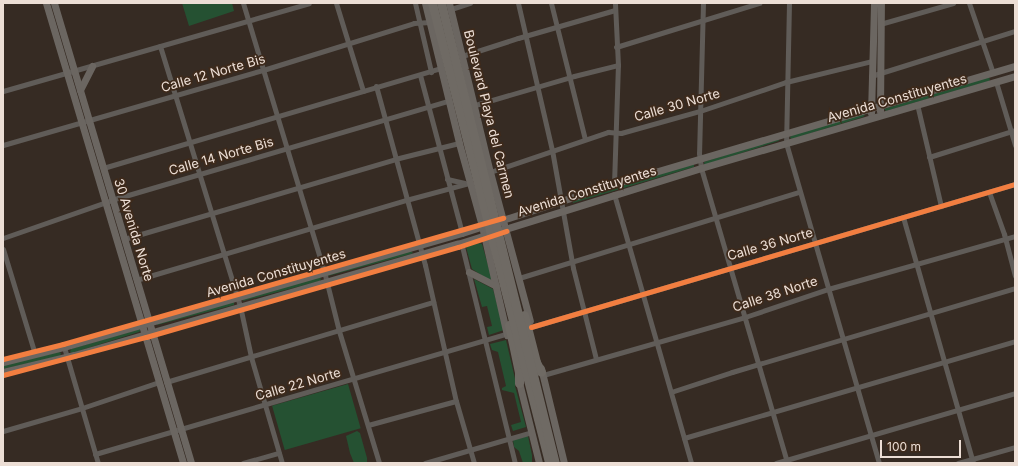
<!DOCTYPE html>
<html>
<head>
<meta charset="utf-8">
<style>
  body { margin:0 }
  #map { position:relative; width:1018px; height:466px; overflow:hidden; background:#362b23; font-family:Inter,sans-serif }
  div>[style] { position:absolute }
  .green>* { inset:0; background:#255132; transform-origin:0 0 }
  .street>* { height:5px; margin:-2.5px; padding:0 2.5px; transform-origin:2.5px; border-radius:2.5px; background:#605c58 }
  .secondary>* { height:7px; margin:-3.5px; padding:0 3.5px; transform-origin:3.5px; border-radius:3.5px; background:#6b6661 }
  .highway>* { height:9px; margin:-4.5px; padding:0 4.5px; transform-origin:4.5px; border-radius:4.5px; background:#6f6a64 }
  .highway-bridge>* { height:9px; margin:-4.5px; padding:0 4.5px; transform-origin:4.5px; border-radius:4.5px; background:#6f6a64 }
  .cycleway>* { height:5px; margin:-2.5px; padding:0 2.5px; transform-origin:2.5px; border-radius:2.5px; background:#f27e40 }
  span { translate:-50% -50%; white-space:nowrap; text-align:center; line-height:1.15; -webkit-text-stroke:3.5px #3e2a1b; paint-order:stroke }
  .street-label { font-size:13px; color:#ecded5 }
  .frame { position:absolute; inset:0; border:4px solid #ecded5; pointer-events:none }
  .scale { position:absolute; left:880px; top:440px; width:81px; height:18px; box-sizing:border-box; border:2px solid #ecded5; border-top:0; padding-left:5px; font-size:12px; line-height:14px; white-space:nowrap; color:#ecded5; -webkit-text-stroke:3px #3e2a1b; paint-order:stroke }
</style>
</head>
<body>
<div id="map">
  <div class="green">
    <i style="clip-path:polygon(182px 3px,232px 3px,234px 11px,189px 26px)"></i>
    <i style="clip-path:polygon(988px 77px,990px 79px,989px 81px,886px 111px,884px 109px)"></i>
    <i style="clip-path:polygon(863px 114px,865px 115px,863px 117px,792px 139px,790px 138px,791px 135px)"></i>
    <i style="left:778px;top:138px;width:3px;height:78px;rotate:72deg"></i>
    <i style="clip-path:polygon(694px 164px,694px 167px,573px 203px,572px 199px)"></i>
    <i style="clip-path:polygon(479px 243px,482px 244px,492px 279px,489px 280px,472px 269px,466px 247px)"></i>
    <i style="clip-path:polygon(411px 251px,413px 253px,411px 254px,328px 276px,329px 274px)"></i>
    <i style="clip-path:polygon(319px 277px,321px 279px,320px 281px,243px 301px,244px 299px)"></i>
    <i style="clip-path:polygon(474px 279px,493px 289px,504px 330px,489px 335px,487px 327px,492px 326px,487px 306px,482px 307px)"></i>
    <i style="clip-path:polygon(234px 301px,234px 305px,157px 325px,158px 323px)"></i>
    <i style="clip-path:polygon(139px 329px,141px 330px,139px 332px,72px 353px,70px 352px,71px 349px)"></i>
    <i style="clip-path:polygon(506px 340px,516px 383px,515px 386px,526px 427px,513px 431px,511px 425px,521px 422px,514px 393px,502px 390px,502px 388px,506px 386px,498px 352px,492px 350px,490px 344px)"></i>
    <i style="clip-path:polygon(59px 352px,61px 353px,60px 356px,3px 369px,3px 365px)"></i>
    <i style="left:348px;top:384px;width:46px;height:79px;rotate:74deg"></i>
    <i style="clip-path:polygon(357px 431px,360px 433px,367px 458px,367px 463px,354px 463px,350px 453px,346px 436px)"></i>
    <i style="clip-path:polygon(528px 436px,532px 455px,532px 463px,523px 463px,519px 451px,514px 447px,513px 440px)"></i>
  </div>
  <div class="street">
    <i style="left:243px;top:3px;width:280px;rotate:73.2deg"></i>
    <i style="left:324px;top:271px;width:62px;rotate:76deg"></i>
    <i style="left:339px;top:331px;width:138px;rotate:73.1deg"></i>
    <i style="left:336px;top:3px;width:92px;rotate:72.9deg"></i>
    <i style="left:415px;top:3px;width:71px;rotate:76.9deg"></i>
    <i style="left:518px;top:3px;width:151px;rotate:77deg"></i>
    <i style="left:552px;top:150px;width:120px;rotate:79.9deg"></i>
    <i style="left:573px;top:268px;width:94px;rotate:75.8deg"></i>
    <i style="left:551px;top:3px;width:140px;rotate:76deg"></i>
    <i style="left:703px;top:3px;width:150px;rotate:91.5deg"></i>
    <i style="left:699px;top:153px;width:15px;rotate:82deg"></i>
    <i style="left:701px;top:168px;width:307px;rotate:73.7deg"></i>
    <i style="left:789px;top:3px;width:140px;rotate:91.2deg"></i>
    <i style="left:786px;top:143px;width:333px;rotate:73.8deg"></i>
    <i style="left:969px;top:3px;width:74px;rotate:71.1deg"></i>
    <i style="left:451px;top:9px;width:20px;rotate:-18deg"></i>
    <i style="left:880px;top:24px;width:76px;rotate:-16deg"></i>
    <i style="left:160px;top:46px;width:272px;rotate:72.9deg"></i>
    <i style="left:240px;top:306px;width:52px;rotate:77.8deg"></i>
    <i style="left:251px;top:357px;width:110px;rotate:73.7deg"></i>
    <i style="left:616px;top:47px;width:150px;rotate:-17.1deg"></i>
    <i style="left:462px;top:56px;width:59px;rotate:-17.8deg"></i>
    <i style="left:518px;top:38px;width:101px;rotate:-16.1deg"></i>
    <i style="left:420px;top:75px;width:163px;rotate:75.1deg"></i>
    <i style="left:871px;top:76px;width:151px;rotate:-17.4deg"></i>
    <i style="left:996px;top:82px;width:66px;rotate:73.2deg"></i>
    <i style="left:376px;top:86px;width:186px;rotate:74.7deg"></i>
    <i style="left:425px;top:265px;width:139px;rotate:77.2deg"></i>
    <i style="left:456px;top:401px;width:65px;rotate:73.8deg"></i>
    <i style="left:3px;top:91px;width:318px;rotate:-16deg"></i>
    <i style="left:917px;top:104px;width:105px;rotate:76.8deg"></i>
    <i style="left:475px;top:105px;width:103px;rotate:-16.3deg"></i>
    <i style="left:574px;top:76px;width:45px;rotate:-14deg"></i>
    <i style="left:3px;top:145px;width:271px;rotate:-16.1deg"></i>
    <i style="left:263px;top:70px;width:158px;rotate:-17.3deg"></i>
    <i style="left:414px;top:23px;width:16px;rotate:-4deg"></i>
    <i style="left:929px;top:157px;width:90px;rotate:-17.4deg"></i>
    <i style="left:103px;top:168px;width:352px;rotate:-16.5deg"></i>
    <i style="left:490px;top:172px;width:125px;rotate:-18.7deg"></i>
    <i style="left:608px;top:132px;width:13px;rotate:4deg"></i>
    <i style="left:621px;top:133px;width:82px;rotate:-15.6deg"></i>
    <i style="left:700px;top:111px;width:91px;rotate:-18.6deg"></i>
    <i style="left:786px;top:82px;width:89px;rotate:-13.7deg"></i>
    <i style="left:447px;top:179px;width:18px;rotate:13deg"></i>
    <i style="left:614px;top:184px;width:119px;rotate:-88.1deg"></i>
    <i style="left:618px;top:65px;width:62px;rotate:-92.8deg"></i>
    <i style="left:989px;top:192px;width:45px;rotate:70.3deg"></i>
    <i style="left:1004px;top:234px;width:43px;rotate:75.3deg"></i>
    <i style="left:614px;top:194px;width:280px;rotate:74deg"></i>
    <i style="left:903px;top:217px;width:256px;rotate:74.1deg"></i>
    <i style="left:3px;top:238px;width:122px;rotate:-19.2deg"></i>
    <i style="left:118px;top:198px;width:344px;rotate:-16.4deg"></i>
    <i style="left:124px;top:239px;width:283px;rotate:-16.4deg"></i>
    <i style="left:395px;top:159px;width:66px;rotate:-14deg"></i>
    <i style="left:461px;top:242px;width:228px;rotate:76.3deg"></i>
    <i style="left:3px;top:249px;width:110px;rotate:73.1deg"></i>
    <i style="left:519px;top:278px;width:293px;rotate:-17.1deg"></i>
    <i style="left:136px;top:280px;width:282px;rotate:-16.5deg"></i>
    <i style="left:406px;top:200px;width:65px;rotate:-15.1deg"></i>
    <i style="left:531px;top:327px;width:505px;rotate:-16.46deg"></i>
    <i style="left:64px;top:347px;width:121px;rotate:73.7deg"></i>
    <i style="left:543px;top:375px;width:210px;rotate:-16deg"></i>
    <i style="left:745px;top:317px;width:88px;rotate:-18.6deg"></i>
    <i style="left:828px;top:289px;width:194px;rotate:-15.8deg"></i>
    <i style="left:166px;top:382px;width:279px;rotate:-16.7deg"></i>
    <i style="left:671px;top:392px;width:64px;rotate:-18.2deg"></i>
    <i style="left:732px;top:372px;width:295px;rotate:-16.5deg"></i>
    <i style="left:368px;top:425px;width:91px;rotate:-15.3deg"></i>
    <i style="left:3px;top:431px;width:82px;rotate:-16.2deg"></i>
    <i style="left:82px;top:408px;width:81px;rotate:-18.7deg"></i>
    <i style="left:684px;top:438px;width:345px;rotate:-16.3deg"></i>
    <i style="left:95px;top:454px;width:428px;rotate:-16.3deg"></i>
    <i style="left:243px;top:463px;width:37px;rotate:-16deg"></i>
    <i style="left:425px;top:463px;width:111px;rotate:-16.2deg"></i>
    <i style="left:776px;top:463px;width:249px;rotate:-16.3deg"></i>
    <i style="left:958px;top:463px;width:59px;rotate:-15.7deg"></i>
  </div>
  <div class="secondary">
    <i style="left:46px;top:3px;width:480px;rotate:73.4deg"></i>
    <i style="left:54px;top:3px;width:480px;rotate:73.4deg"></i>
    <i style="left:425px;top:3px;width:144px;rotate:76.3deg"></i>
    <i style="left:459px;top:143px;width:86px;rotate:74.5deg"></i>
    <i style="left:482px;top:226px;width:112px;rotate:77.1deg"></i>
    <i style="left:449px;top:3px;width:174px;rotate:76.4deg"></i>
    <i style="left:490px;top:172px;width:154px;rotate:75deg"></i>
    <i style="left:80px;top:90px;width:27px;rotate:-63deg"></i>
    <i style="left:880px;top:111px;width:108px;rotate:-89.5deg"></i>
    <i style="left:871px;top:113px;width:110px;rotate:-88.4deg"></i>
    <i style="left:469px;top:272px;width:30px;rotate:27deg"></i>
    <i style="left:3px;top:362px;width:63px;rotate:-13.8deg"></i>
    <i style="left:64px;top:347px;width:414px;rotate:-16deg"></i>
    <i style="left:462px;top:233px;width:160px;rotate:-17.9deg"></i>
    <i style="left:614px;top:184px;width:418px;rotate:-16.4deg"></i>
    <i style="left:541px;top:368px;width:98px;rotate:76.4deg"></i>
    <i style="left:3px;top:372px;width:73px;rotate:-13.5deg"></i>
    <i style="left:74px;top:355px;width:399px;rotate:-16.2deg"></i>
    <i style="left:457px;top:244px;width:256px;rotate:-17.3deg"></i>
    <i style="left:701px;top:168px;width:327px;rotate:-16.3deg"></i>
    <i style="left:518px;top:378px;width:88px;rotate:76.1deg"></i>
  </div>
  <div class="highway">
    <i style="left:524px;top:315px;width:49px;rotate:75.7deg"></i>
    <i style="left:536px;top:362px;width:11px;rotate:63deg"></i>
    <i style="left:509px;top:325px;width:48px;rotate:78deg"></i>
    <i style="left:519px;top:372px;width:11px;rotate:90deg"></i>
  </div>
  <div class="highway-bridge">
    <i style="left:432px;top:3px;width:475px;rotate:75.7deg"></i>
    <i style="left:441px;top:3px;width:474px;rotate:76.1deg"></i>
  </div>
  <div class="cycleway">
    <i style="left:531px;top:327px;width:505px;rotate:-16.46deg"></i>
    <i style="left:3px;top:359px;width:62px;rotate:-14deg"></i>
    <i style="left:63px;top:344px;width:458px;rotate:-16deg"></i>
    <i style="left:3px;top:375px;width:148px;rotate:-14.9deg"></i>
    <i style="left:146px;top:337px;width:325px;rotate:-16.1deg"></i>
    <i style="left:458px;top:247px;width:51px;rotate:-18.4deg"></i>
  </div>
  <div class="street-label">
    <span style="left:213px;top:73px;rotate:-16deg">Calle 12 Norte Bis</span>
    <span style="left:897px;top:98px;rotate:-16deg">Avenida Constituyentes</span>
    <span style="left:677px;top:105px;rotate:-16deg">Calle 30 Norte</span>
    <span style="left:489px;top:114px;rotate:76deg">Boulevard Playa del Carmen</span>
    <span style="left:221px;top:156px;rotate:-16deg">Calle 14 Norte Bis</span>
    <span style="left:587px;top:191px;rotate:-17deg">Avenida Constituyentes</span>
    <span style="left:134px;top:230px;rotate:73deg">30 Avenida Norte</span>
    <span style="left:770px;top:244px;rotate:-16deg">Calle 36 Norte</span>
    <span style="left:276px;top:273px;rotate:-16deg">Avenida Constituyentes</span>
    <span style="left:775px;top:294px;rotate:-18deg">Calle 38 Norte</span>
    <span style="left:298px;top:384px;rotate:-16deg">Calle 22 Norte</span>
  </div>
  <div class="frame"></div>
  <div class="scale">100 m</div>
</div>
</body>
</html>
